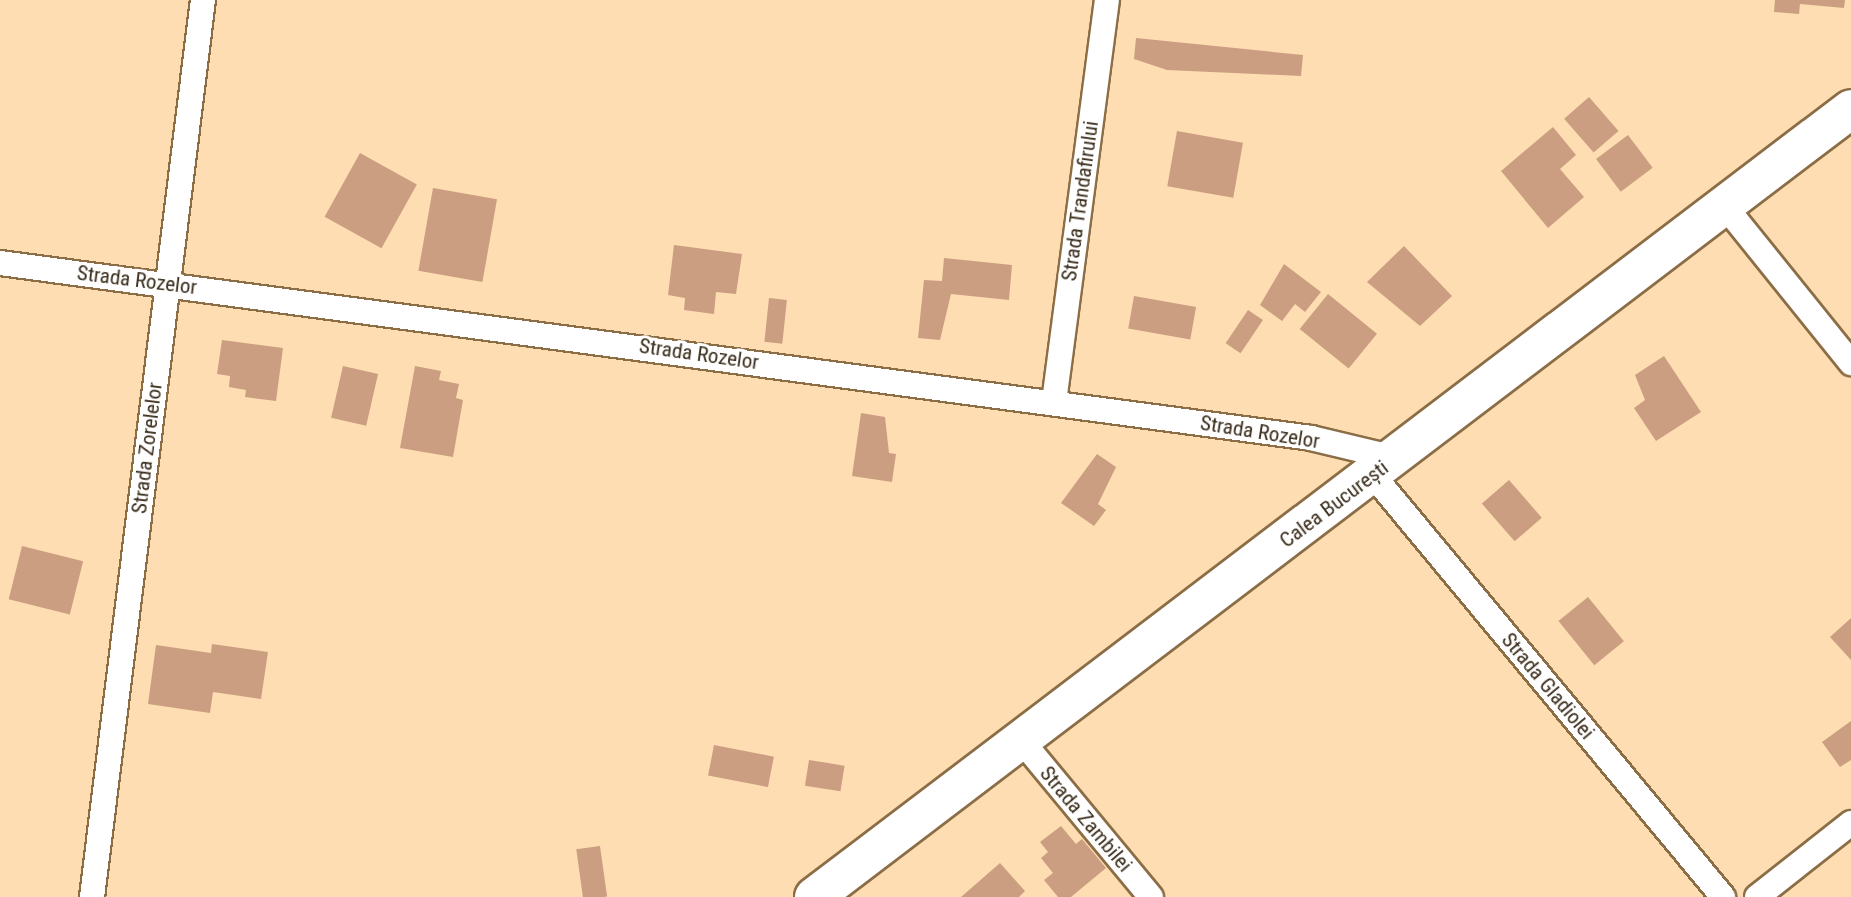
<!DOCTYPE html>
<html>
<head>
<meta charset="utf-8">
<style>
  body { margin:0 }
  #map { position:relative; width:1851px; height:897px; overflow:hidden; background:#feddb2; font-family:"Roboto Condensed",sans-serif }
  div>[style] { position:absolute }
  .building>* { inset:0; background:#cb9e81; transform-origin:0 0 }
  .roads { filter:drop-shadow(2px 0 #8b6d46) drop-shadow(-2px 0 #8b6d46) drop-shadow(0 2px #8b6d46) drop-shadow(0 -2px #8b6d46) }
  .minor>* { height:24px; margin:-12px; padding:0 12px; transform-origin:12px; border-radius:12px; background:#fff }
  .primary>* { height:38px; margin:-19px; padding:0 19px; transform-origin:19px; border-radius:19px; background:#fff }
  span { translate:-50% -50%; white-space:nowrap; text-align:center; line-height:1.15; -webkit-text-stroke:6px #fff; paint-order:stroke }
  .street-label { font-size:21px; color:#392c1b }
</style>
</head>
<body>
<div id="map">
  <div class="building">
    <i style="clip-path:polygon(1775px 0,1845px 0,1844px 8px,1800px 4px,1799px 14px,1774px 12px)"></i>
    <i style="clip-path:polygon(1136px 38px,1303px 55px,1301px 76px,1167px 70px,1134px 59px)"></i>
    <i style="left:1589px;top:97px;width:45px;height:33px;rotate:49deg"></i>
    <i style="clip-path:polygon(1553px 127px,1576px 155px,1560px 169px,1584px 197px,1548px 228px,1501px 171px)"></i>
    <i style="left:1177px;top:131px;width:67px;height:56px;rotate:10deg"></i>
    <i style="left:1628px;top:135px;width:41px;height:40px;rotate:53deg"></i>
    <i style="left:360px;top:153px;width:65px;height:73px;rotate:29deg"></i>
    <i style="left:433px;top:188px;width:65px;height:84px;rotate:10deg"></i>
    <i style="clip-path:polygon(674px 245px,742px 254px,736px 294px,716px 292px,714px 314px,684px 310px,685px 298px,668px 295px)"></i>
    <i style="clip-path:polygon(1404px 246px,1452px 296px,1420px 326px,1367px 282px)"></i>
    <i style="clip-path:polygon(944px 258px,1012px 265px,1009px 300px,951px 294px,940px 340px,918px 338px,924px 280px,942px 281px)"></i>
    <i style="clip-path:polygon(1284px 264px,1321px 292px,1305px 312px,1295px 304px,1282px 321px,1260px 305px)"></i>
    <i style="left:1328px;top:294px;width:63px;height:45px;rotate:39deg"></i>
    <i style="left:1134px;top:296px;width:63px;height:33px;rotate:10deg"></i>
    <i style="left:769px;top:298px;width:18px;height:44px;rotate:6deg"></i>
    <i style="left:1248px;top:310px;width:18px;height:40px;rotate:34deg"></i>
    <i style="clip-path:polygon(222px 340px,283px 348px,276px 401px,245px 397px,246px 390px,229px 387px,230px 376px,217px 374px)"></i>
    <i style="clip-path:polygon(1664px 356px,1701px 412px,1656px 441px,1634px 408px,1645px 400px,1635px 375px)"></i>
    <i style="left:343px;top:366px;width:36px;height:53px;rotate:13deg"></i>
    <i style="clip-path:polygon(415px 366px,441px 371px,439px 380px,459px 384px,456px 398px,463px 400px,453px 457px,400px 448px)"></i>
    <i style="clip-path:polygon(861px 413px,885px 417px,889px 453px,896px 454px,892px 482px,852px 476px)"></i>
    <i style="clip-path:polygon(1097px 454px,1116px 467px,1098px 504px,1106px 510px,1094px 526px,1061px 503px)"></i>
    <i style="left:1509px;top:480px;width:50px;height:36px;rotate:49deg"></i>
    <i style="left:22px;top:546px;width:63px;height:55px;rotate:14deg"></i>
    <i style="left:1588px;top:597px;width:57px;height:38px;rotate:51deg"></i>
    <i style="clip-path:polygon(1851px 618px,1851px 660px,1830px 637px)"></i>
    <i style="clip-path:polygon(212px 644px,268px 652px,261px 699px,213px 692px,210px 713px,148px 704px,156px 645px,211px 653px)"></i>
    <i style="clip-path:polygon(1851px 721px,1851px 760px,1840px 767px,1822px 742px)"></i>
    <i style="left:714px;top:745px;width:61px;height:31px;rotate:11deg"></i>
    <i style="left:809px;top:760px;width:36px;height:26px;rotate:9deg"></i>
    <i style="clip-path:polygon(1061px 826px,1076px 844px,1082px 839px,1106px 868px,1071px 897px,1058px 897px,1044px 880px,1053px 873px,1041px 858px,1048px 852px,1040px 842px)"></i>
    <i style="left:600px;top:846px;width:51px;height:24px;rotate:82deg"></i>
    <i style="clip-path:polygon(1000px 863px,1025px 891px,1019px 897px,961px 897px)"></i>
  </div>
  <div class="roads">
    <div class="minor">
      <i style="left:1724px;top:205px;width:203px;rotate:51.2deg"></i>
      <i style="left:0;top:263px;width:1323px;rotate:7.6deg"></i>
      <i style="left:1311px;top:438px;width:86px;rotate:13.4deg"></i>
      <i style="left:1054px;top:402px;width:405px;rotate:-82.5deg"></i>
      <i style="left:1372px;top:474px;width:550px;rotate:50.31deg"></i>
      <i style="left:1021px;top:740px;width:204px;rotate:50.4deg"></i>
      <i style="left:92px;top:897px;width:904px;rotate:-82.95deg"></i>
      <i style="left:1757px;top:897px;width:120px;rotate:-38.2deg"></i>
    </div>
    <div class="primary">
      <i style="left:814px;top:897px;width:1302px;rotate:-37.23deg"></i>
    </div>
  </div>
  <div class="street-label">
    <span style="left:1080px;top:201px;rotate:-82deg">Strada Trandafirului</span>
    <span style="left:137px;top:280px;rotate:7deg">Strada Rozelor</span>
    <span style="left:699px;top:354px;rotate:8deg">Strada Rozelor</span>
    <span style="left:1260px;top:432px;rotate:9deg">Strada Rozelor</span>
    <span style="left:147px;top:448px;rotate:-83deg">Strada Zorelelor</span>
    <span style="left:1334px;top:504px;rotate:-37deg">Calea București</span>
    <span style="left:1548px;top:686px;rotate:50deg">Strada Gladiolei</span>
    <span style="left:1086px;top:819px;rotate:50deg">Strada Zambilei</span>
  </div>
</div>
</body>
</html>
